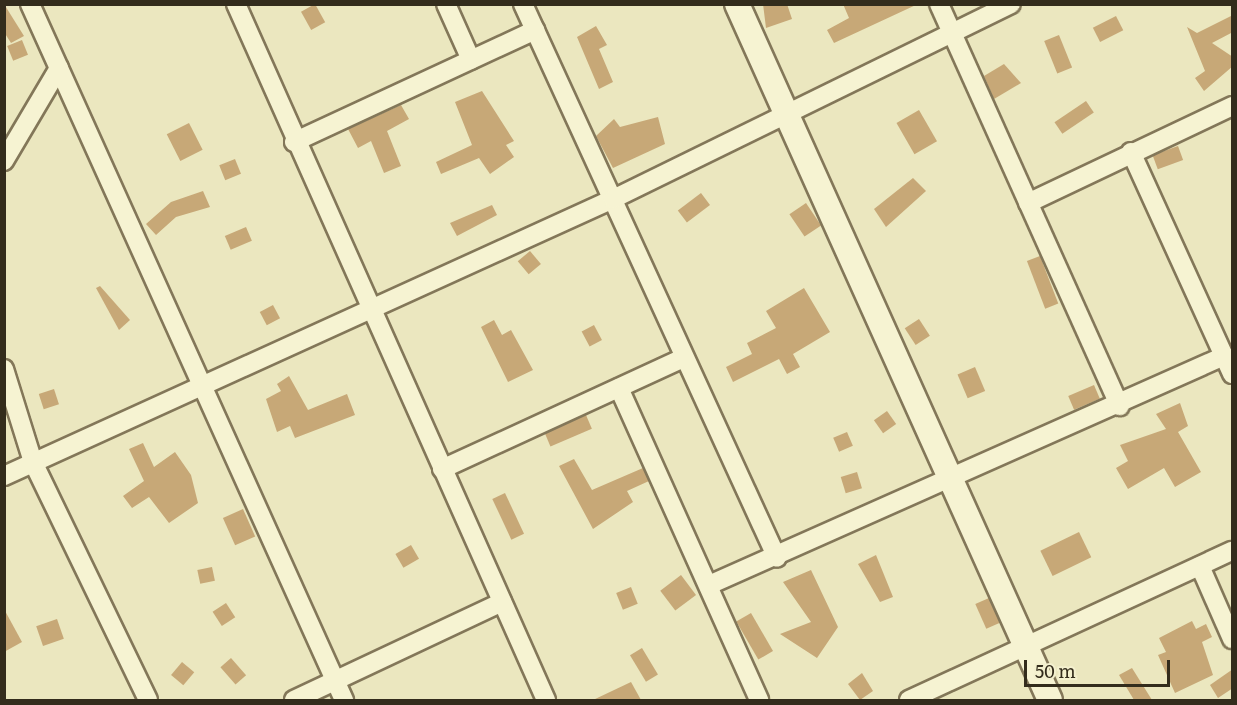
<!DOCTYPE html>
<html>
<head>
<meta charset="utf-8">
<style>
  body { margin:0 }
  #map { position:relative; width:1237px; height:705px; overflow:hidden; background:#ebe7bf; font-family:Literata,serif }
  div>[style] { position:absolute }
  .building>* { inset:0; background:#c7a877; transform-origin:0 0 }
  .roads { filter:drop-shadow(2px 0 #837759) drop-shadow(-2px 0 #837759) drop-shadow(0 2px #837759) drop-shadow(0 -2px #837759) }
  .minor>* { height:18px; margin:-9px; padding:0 9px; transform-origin:9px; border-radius:9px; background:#f6f3d2 }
  .tertiary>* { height:24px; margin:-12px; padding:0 12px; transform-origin:12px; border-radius:12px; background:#f6f3d2 }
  span { translate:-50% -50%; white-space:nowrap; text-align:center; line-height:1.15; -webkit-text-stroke:4.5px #f3f0ce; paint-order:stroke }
  .frame { position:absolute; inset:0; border:6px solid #332c1c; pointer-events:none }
  .scale { position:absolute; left:1024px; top:660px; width:146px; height:27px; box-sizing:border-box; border:3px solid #332c1c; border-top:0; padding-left:8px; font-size:18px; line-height:21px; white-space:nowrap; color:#332c1c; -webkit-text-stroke:4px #f3f0ce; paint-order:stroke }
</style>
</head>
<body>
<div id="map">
  <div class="building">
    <i style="clip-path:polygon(4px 4px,24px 36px,11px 43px,4px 32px)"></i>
    <i style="left:315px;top:4px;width:21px;height:16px;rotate:61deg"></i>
    <i style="clip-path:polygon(763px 4px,787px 4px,792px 19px,766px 28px)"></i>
    <i style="clip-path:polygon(843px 4px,918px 4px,834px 43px,827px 30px,849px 18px)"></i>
    <i style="clip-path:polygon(1233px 15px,1233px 32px,1212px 43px,1233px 57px,1233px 66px,1204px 91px,1195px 78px,1205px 71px,1187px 27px,1197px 33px)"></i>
    <i style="left:1116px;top:16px;width:16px;height:26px;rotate:63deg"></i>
    <i style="clip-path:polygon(596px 26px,607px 45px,599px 49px,613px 82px,599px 89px,577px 37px)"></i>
    <i style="left:1059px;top:35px;width:35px;height:16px;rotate:68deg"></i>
    <i style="left:22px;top:40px;width:16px;height:16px;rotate:68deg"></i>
    <i style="clip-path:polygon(1004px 64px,1021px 83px,994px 99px,984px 76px)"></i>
    <i style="clip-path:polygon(482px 91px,514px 141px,506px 145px,514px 157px,490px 174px,479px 158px,441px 174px,436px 162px,472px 145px,455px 102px)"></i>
    <i style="left:1086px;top:101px;width:14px;height:38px;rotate:56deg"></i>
    <i style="clip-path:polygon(401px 105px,409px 119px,387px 131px,401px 166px,384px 173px,371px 141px,358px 148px,348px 129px)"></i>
    <i style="left:919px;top:110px;width:36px;height:26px;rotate:60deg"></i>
    <i style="clip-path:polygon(658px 117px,665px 144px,613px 168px,596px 136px,614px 119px,620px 127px)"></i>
    <i style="left:189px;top:123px;width:30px;height:25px;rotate:63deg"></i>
    <i style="left:1178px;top:146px;width:15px;height:27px;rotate:70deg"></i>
    <i style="left:235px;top:159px;width:16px;height:17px;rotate:68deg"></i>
    <i style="clip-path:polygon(913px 178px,926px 191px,886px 227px,874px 209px)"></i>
    <i style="clip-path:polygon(203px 191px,210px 207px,176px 217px,156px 235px,146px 224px,171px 202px)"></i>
    <i style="left:701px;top:193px;width:15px;height:29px;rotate:53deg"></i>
    <i style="left:806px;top:203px;width:27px;height:20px;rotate:56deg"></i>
    <i style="clip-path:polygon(492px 205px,497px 215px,457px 236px,450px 223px)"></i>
    <i style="left:246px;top:227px;width:15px;height:23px;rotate:67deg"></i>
    <i style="left:530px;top:251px;width:17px;height:16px;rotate:50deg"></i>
    <i style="left:1040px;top:256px;width:51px;height:14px;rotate:69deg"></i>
    <i style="clip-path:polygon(100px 286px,130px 320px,119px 330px,96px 288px)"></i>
    <i style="clip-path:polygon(804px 288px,830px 332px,793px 354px,800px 367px,787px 374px,779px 359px,733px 382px,726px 367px,752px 354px,747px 343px,776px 328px,766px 311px)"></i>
    <i style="left:273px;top:305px;width:15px;height:15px;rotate:62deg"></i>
    <i style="left:919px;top:319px;width:20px;height:17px;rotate:57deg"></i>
    <i style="clip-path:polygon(494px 320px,502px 335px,511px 330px,533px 370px,508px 382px,481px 327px)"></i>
    <i style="left:594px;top:325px;width:17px;height:14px;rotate:62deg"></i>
    <i style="left:975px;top:367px;width:26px;height:19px;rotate:67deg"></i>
    <i style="clip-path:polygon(289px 376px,308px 410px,347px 394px,355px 415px,295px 438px,290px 426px,277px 432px,266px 399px,281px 391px,277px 384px)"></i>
    <i style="left:1094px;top:385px;width:15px;height:28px;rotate:67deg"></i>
    <i style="left:54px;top:389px;width:16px;height:16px;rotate:72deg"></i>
    <i style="clip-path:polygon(1180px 403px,1188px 426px,1178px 432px,1201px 472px,1175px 487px,1164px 468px,1128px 489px,1116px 468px,1128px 461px,1120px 445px,1166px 429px,1156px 414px)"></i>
    <i style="left:887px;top:411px;width:16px;height:16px;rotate:55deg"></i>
    <i style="left:586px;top:415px;width:15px;height:45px;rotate:67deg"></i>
    <i style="left:847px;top:432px;width:15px;height:15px;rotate:67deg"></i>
    <i style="clip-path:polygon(143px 443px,154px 467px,175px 452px,191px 475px,198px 503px,169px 523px,149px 497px,132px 508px,123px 496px,144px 481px,129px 449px)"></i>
    <i style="clip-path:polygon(574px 459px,592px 490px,643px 468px,649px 481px,627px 491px,633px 502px,593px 529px,559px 466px)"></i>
    <i style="left:857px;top:472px;width:17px;height:17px;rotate:73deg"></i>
    <i style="left:505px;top:493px;width:45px;height:14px;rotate:65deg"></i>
    <i style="left:243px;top:509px;width:30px;height:22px;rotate:66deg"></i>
    <i style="left:1079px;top:532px;width:28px;height:43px;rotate:64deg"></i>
    <i style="left:411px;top:545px;width:16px;height:18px;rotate:60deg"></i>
    <i style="clip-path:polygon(876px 555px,893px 597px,880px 602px,858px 564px)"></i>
    <i style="left:212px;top:567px;width:14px;height:15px;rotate:78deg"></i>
    <i style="clip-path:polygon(811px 570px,838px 627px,817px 658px,780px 634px,811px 622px,783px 582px)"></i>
    <i style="left:681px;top:575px;width:25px;height:26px;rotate:53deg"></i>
    <i style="left:631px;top:587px;width:18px;height:16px;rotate:68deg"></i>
    <i style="left:989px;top:598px;width:27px;height:15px;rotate:66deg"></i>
    <i style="left:226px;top:603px;width:17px;height:16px;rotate:57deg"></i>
    <i style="clip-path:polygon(4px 609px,22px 642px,4px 652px)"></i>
    <i style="left:751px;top:613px;width:44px;height:17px;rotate:60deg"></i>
    <i style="left:57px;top:619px;width:21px;height:22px;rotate:71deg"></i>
    <i style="clip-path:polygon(1192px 621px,1196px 629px,1206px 624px,1212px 637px,1202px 642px,1213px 675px,1175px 693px,1158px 655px,1166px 652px,1159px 638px)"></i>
    <i style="left:642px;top:648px;width:31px;height:14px;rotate:59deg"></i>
    <i style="left:231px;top:658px;width:23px;height:14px;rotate:49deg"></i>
    <i style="left:182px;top:662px;width:16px;height:17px;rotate:40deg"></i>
    <i style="clip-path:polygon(1132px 668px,1152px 700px,1134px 700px,1119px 675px)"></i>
    <i style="clip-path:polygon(1233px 669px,1233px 688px,1218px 698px,1210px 685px)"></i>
    <i style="clip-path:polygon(862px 673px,873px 691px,860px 700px,848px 684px)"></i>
    <i style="clip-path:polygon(631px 682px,641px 700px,593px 700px)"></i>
  </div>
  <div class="roads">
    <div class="minor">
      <i style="left:30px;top:4px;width:764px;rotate:65.72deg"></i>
      <i style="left:236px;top:4px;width:762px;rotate:65.99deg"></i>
      <i style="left:446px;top:4px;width:61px;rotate:65.9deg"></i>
      <i style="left:523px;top:4px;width:609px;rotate:65.37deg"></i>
      <i style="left:939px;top:4px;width:441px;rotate:65.8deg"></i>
      <i style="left:294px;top:142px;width:266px;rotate:-24.9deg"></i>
      <i style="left:1131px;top:152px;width:244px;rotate:65.5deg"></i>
      <i style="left:4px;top:161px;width:108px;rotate:-59.4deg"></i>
      <i style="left:1028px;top:203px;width:226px;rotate:-25.4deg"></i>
      <i style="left:4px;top:369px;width:97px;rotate:72.7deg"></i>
      <i style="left:33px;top:462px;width:264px;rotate:64.2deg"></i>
      <i style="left:619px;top:388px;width:342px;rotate:65.8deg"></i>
      <i style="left:442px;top:469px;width:265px;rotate:-24.7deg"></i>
      <i style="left:4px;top:476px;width:669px;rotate:-24.46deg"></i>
      <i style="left:613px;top:199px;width:443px;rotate:-26.1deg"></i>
      <i style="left:1200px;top:566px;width:80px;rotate:66.3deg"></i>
      <i style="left:709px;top:585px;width:564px;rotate:-23.97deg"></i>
      <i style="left:294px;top:700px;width:230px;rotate:-25.2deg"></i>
      <i style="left:909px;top:700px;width:356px;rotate:-24.8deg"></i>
    </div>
    <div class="tertiary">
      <i style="left:737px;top:4px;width:763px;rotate:65.79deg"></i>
    </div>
  </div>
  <div class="frame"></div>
  <div class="scale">50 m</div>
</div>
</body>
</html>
